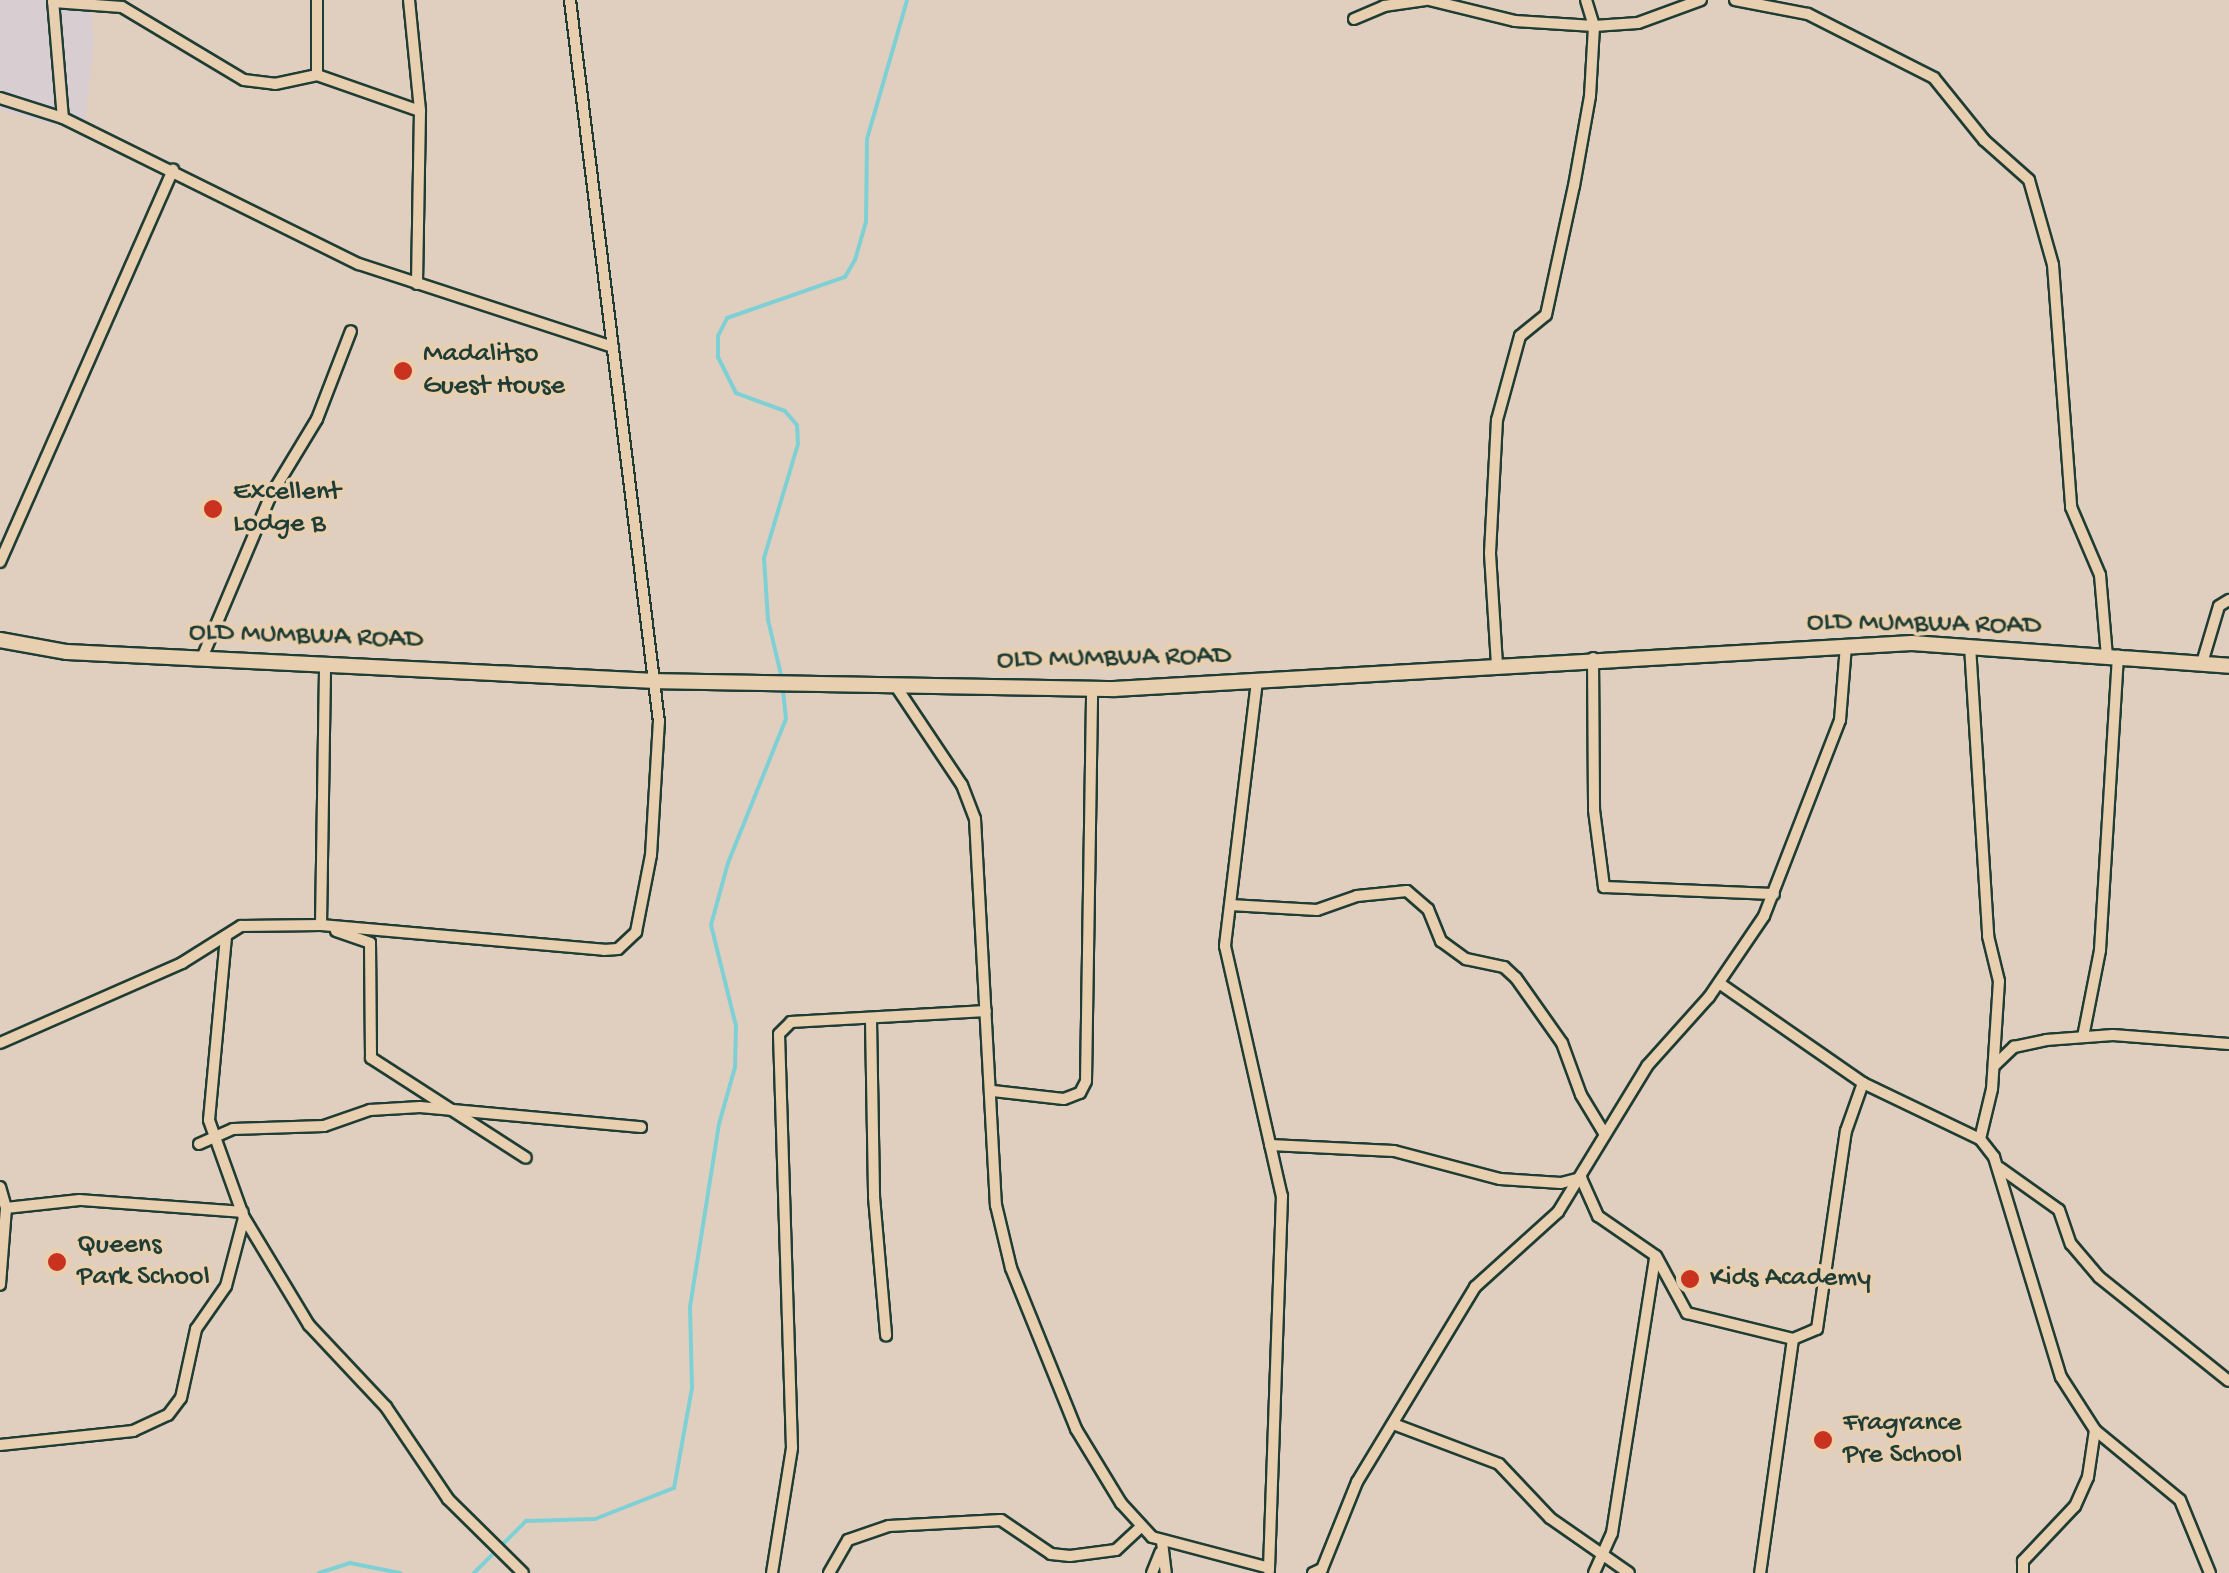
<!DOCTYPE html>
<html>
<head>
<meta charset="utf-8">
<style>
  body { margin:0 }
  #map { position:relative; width:2229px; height:1573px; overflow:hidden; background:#e0cfbf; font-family:"Gochi Hand",sans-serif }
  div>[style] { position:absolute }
  .built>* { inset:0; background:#d8ced2 }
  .stream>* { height:4px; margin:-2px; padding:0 2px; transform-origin:2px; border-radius:2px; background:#7fd0d5 }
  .roads { filter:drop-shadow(2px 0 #1f3d34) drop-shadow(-2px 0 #1f3d34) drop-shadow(0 2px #1f3d34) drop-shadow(0 -2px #1f3d34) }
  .minor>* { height:10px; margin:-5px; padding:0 5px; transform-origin:5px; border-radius:5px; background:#e7cfaf }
  .secondary>* { height:14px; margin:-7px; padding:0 7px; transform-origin:7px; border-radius:7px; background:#e7cfaf }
  .dots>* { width:28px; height:28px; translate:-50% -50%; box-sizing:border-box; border:5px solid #e7cfaf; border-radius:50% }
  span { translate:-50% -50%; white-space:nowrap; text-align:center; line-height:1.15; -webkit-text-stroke:8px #e7cfaf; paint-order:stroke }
  .poi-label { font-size:28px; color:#1f3d34 }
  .left { translate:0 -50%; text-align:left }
  .street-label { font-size:28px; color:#1f3d34 }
</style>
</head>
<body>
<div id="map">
  <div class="built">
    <i style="clip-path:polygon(0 0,89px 0,94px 41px,84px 133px,0 110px)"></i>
  </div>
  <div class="stream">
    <i style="left:782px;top:679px;width:61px;rotate:-103.3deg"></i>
    <i style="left:768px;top:620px;width:62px;rotate:-93.7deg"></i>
    <i style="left:764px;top:558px;width:119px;rotate:-73.4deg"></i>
    <i style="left:798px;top:444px;width:19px;rotate:-93deg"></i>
    <i style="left:797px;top:425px;width:18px;rotate:-131deg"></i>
    <i style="left:785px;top:411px;width:52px;rotate:-159.8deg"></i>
    <i style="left:736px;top:393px;width:40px;rotate:-116.6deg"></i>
    <i style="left:718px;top:357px;width:21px;rotate:-90deg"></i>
    <i style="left:718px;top:336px;width:20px;rotate:-63deg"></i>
    <i style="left:727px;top:318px;width:125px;rotate:-19.2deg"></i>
    <i style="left:845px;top:277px;width:20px;rotate:-60deg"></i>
    <i style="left:855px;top:260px;width:40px;rotate:-74deg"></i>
    <i style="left:866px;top:222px;width:83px;rotate:-89.3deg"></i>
    <i style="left:867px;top:139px;width:145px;rotate:-73.9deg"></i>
    <i style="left:319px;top:1573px;width:33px;rotate:-18deg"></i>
    <i style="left:350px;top:1563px;width:51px;rotate:11.3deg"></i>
    <i style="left:474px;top:1573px;width:74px;rotate:-45deg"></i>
    <i style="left:526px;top:1521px;width:69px;rotate:-1.7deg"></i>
    <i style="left:595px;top:1519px;width:85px;rotate:-21.4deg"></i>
    <i style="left:674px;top:1488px;width:102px;rotate:-79.8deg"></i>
    <i style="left:692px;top:1388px;width:81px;rotate:-91.4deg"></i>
    <i style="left:690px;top:1307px;width:185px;rotate:-81deg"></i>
    <i style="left:719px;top:1124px;width:59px;rotate:-74.3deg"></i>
    <i style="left:735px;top:1067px;width:41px;rotate:-88.6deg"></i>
    <i style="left:736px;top:1026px;width:104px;rotate:-103.9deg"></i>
    <i style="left:711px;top:925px;width:64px;rotate:-74.7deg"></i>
    <i style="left:728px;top:863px;width:155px;rotate:-68.1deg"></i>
    <i style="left:786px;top:719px;width:30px;rotate:-96deg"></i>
  </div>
  <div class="roads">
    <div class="minor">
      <i style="left:53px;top:0;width:118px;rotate:85.2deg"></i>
      <i style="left:317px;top:0;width:75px;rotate:90deg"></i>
      <i style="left:317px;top:75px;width:109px;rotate:19.3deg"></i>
      <i style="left:409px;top:0;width:112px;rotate:84.3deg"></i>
      <i style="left:420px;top:111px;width:173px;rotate:91deg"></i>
      <i style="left:1429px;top:0;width:89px;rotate:13.7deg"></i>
      <i style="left:1515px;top:21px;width:79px;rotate:3.6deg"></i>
      <i style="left:1594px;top:26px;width:44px;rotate:-3.9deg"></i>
      <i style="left:1638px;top:23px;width:67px;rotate:-20.1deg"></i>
      <i style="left:1735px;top:0;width:74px;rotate:10.9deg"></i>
      <i style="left:1808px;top:14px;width:141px;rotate:26.9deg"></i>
      <i style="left:1934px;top:78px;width:80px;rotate:51.1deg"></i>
      <i style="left:1984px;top:140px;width:60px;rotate:41.6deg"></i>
      <i style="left:2029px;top:180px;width:88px;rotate:74.2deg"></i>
      <i style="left:2053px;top:265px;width:243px;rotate:85.7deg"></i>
      <i style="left:2071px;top:507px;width:74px;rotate:66.9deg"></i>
      <i style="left:2100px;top:575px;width:81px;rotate:85.1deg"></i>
      <i style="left:53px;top:2px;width:69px;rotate:4.1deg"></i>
      <i style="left:122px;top:7px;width:142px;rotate:30.9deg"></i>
      <i style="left:244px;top:80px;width:31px;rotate:7deg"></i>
      <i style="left:275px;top:84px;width:43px;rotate:-12.1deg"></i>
      <i style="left:1354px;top:19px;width:33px;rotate:-23deg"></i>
      <i style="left:1384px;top:6px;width:42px;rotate:-8.1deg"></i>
      <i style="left:0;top:98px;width:66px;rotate:17.6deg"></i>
      <i style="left:63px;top:118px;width:330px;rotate:26.3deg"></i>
      <i style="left:359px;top:264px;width:267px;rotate:18.1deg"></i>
      <i style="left:0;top:562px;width:429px;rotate:-66.2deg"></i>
      <i style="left:1970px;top:646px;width:291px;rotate:86.4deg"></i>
      <i style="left:1988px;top:936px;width:46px;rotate:76.3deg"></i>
      <i style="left:1999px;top:981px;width:108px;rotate:93.7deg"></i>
      <i style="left:1992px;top:1089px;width:51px;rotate:103.5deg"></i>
      <i style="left:202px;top:658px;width:177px;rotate:-67.1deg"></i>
      <i style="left:271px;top:495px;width:89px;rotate:-58.8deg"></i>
      <i style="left:317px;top:419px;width:94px;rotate:-68.9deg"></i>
      <i style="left:1593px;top:658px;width:152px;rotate:89.6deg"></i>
      <i style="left:1594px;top:810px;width:78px;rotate:82.6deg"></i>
      <i style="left:1604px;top:887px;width:170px;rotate:2.4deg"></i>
      <i style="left:2202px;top:663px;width:59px;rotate:-73.4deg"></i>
      <i style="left:2219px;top:606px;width:12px;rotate:-31deg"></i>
      <i style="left:1497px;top:665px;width:112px;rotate:-93.6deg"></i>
      <i style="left:1490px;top:553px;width:133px;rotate:-87deg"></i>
      <i style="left:1497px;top:420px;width:87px;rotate:-74.7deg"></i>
      <i style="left:1520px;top:336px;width:33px;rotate:-39deg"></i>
      <i style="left:1546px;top:315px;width:132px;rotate:-77.8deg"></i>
      <i style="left:1574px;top:186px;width:91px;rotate:-79.9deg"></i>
      <i style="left:1590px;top:96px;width:70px;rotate:-86.7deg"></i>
      <i style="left:1594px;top:26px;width:27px;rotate:-107deg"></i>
      <i style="left:1257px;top:681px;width:267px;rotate:96.9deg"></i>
      <i style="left:1225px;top:946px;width:256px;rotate:77.2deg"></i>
      <i style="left:1282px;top:1196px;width:375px;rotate:92deg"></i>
      <i style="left:895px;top:685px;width:120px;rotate:56.2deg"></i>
      <i style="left:962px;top:785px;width:36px;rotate:69deg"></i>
      <i style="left:975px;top:819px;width:387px;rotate:86.9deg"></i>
      <i style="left:996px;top:1205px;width:65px;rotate:76.6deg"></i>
      <i style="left:1011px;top:1268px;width:174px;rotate:68deg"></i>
      <i style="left:1076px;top:1429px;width:87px;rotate:58.7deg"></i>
      <i style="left:1121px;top:1503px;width:46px;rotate:47.6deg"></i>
      <i style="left:1152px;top:1537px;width:121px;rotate:14.8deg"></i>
      <i style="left:1230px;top:905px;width:87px;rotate:3.3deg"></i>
      <i style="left:1317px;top:910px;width:42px;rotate:-19.3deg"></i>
      <i style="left:1357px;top:896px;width:50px;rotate:-5.7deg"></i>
      <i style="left:1407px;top:891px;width:28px;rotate:41deg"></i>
      <i style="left:1428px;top:909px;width:35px;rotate:68deg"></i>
      <i style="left:1441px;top:941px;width:31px;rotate:36deg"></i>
      <i style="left:1466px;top:959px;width:39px;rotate:12deg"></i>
      <i style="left:1504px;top:967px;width:16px;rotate:43deg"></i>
      <i style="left:1516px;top:978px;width:80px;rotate:54.7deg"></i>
      <i style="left:1562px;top:1043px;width:55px;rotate:69.9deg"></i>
      <i style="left:1581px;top:1095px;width:44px;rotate:58.8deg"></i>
      <i style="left:321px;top:925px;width:284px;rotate:5deg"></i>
      <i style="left:604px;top:950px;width:14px;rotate:-4deg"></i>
      <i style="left:618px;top:949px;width:25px;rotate:-43deg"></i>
      <i style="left:636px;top:932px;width:78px;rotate:-79deg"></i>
      <i style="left:651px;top:855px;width:133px;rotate:-86.6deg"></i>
      <i style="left:659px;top:722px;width:727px;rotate:-97.03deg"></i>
      <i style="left:336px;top:931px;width:36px;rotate:19deg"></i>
      <i style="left:370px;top:943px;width:115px;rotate:89.5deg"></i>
      <i style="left:371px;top:1058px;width:184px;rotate:32.8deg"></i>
      <i style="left:1719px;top:983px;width:175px;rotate:34.8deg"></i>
      <i style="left:1863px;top:1083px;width:130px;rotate:25.6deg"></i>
      <i style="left:1980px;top:1139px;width:23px;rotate:52deg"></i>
      <i style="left:1994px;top:1157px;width:230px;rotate:73.1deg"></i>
      <i style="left:2061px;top:1377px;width:63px;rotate:57.3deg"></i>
      <i style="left:2095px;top:1430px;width:48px;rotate:98.5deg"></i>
      <i style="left:2088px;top:1477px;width:32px;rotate:114deg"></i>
      <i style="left:2075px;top:1506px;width:76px;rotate:133.4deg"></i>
      <i style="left:2023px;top:1561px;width:12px;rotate:90deg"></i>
      <i style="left:871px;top:1020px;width:177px;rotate:89deg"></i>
      <i style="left:874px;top:1197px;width:139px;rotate:85deg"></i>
      <i style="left:2083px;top:1037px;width:89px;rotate:-78.9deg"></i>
      <i style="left:2100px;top:950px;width:295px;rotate:-86.5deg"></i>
      <i style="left:0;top:1043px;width:199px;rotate:-23.7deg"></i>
      <i style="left:182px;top:963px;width:70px;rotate:-32.1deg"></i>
      <i style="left:241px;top:926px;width:80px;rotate:-0.7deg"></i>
      <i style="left:321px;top:925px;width:261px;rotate:-89.1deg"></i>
      <i style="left:1994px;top:1066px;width:28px;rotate:-44deg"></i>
      <i style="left:2014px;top:1047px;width:33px;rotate:-12deg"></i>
      <i style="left:2046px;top:1040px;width:67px;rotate:-4.3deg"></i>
      <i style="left:2113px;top:1035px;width:116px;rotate:4.4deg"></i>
      <i style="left:993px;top:1091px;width:71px;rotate:6.4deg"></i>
      <i style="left:1064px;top:1099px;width:17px;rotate:-21deg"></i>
      <i style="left:1080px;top:1093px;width:13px;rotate:-63deg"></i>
      <i style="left:1086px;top:1081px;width:392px;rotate:-89.1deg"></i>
      <i style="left:199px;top:1144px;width:37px;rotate:-24deg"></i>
      <i style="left:233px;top:1129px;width:91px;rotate:-1.9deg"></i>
      <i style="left:324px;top:1126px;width:49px;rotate:-19.2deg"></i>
      <i style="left:370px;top:1110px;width:50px;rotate:-3.4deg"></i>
      <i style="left:420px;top:1107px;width:222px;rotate:5.2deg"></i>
      <i style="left:1270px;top:1145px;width:124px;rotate:2.8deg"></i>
      <i style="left:1394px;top:1151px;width:110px;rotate:14.8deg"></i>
      <i style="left:1500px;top:1179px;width:61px;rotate:3.8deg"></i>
      <i style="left:1561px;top:1183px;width:21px;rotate:-14deg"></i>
      <i style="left:1581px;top:1178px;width:42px;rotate:65.9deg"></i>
      <i style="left:1598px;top:1216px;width:70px;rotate:34.6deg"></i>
      <i style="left:1656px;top:1256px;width:65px;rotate:61.5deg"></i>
      <i style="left:1687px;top:1313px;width:109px;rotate:13.8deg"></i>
      <i style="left:1793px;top:1339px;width:236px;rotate:98deg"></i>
      <i style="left:2000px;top:1168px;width:72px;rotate:35.4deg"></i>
      <i style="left:2059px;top:1210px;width:36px;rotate:71deg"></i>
      <i style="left:2071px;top:1244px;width:43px;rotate:49.7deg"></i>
      <i style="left:2099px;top:1277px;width:166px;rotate:38.7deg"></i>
      <i style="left:0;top:1187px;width:22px;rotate:74deg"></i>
      <i style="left:6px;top:1208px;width:77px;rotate:94.5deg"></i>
      <i style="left:6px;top:1208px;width:74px;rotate:-6.2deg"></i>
      <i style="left:80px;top:1200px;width:163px;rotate:4.2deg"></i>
      <i style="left:245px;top:1219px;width:124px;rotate:58.9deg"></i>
      <i style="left:309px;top:1325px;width:112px;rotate:46.8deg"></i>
      <i style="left:386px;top:1407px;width:111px;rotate:56deg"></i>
      <i style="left:448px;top:1499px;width:105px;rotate:44.6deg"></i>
      <i style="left:1793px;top:1339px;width:26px;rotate:-23deg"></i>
      <i style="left:1817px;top:1329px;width:200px;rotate:-81.7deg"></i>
      <i style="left:1846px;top:1131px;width:51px;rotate:-70.5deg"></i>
      <i style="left:1396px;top:1425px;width:110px;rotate:20.7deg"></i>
      <i style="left:1499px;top:1464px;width:74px;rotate:46.6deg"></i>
      <i style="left:1550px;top:1518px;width:96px;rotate:34.8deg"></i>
      <i style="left:2095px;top:1430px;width:110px;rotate:39.5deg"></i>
      <i style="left:2180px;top:1500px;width:79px;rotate:67.7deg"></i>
      <i style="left:0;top:1445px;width:134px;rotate:-6deg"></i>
      <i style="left:133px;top:1431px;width:38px;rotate:-25deg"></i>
      <i style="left:168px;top:1415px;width:21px;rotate:-53deg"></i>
      <i style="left:181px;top:1398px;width:71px;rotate:-77.7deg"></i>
      <i style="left:196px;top:1329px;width:52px;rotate:-55.1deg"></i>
      <i style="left:226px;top:1286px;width:70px;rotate:-75.2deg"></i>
      <i style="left:244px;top:1218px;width:104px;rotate:-109.7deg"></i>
      <i style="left:209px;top:1120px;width:185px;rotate:-84.7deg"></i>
      <i style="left:1162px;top:1542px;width:31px;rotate:83deg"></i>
      <i style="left:772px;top:1573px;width:127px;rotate:-80.9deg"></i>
      <i style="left:792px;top:1448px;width:414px;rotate:-91.8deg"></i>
      <i style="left:779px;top:1034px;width:17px;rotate:-45deg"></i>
      <i style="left:791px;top:1022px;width:195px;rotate:-3.2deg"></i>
      <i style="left:829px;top:1573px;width:38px;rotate:-60deg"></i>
      <i style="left:848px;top:1540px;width:43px;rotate:-18.9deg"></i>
      <i style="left:889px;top:1526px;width:112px;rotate:-3.1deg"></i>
      <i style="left:1001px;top:1520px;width:60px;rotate:34.2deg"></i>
      <i style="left:1051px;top:1554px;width:19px;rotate:6deg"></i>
      <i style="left:1070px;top:1556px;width:46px;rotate:-7.4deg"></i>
      <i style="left:1116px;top:1550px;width:34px;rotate:-43deg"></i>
      <i style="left:1152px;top:1573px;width:22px;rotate:-68deg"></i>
      <i style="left:1313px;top:1573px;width:10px;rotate:-24deg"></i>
      <i style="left:1322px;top:1569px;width:94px;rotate:-68.1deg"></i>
      <i style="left:1357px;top:1482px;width:228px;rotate:-58.8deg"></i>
      <i style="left:1475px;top:1287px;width:112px;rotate:-42.1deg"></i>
      <i style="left:1558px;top:1212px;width:171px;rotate:-58.6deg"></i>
      <i style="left:1647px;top:1066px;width:93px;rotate:-48.1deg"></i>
      <i style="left:1709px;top:997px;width:98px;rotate:-55.8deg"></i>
      <i style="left:1764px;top:916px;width:210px;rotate:-68.8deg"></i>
      <i style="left:1840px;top:720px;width:75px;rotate:-85.4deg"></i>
      <i style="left:1594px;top:1573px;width:44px;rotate:-65.8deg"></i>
      <i style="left:1612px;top:1533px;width:279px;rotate:-81.1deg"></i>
    </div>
    <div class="secondary">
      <i style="left:0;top:640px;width:68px;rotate:10.2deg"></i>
      <i style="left:67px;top:652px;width:589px;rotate:2.82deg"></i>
      <i style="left:655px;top:681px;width:459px;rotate:1deg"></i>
      <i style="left:1114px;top:689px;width:799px;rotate:-3.3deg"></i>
      <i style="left:1912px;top:643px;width:318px;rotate:4.1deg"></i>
    </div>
  </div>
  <div class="dots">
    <i style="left:403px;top:371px;background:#c8321e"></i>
    <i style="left:213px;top:509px;background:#c8321e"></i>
    <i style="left:57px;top:1262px;background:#c8321e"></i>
    <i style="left:1690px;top:1279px;background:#c8321e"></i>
    <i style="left:1823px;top:1440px;background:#c8321e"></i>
  </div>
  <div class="poi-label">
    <span class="left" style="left:423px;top:371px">Madalitso<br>Guest House</span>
    <span class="left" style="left:233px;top:509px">Excellent<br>Lodge B</span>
    <span class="left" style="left:77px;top:1262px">Queens<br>Park School</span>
    <span class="left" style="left:1710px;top:1279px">Kids Academy</span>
    <span class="left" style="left:1843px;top:1440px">Fragrance<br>Pre School</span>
  </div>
  <div class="street-label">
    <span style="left:1924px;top:625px;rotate:1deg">OLD MUMBWA ROAD</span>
    <span style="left:306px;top:637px;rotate:2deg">OLD MUMBWA ROAD</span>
    <span style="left:1114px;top:659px;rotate:-1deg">OLD MUMBWA ROAD</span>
  </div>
</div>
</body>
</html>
